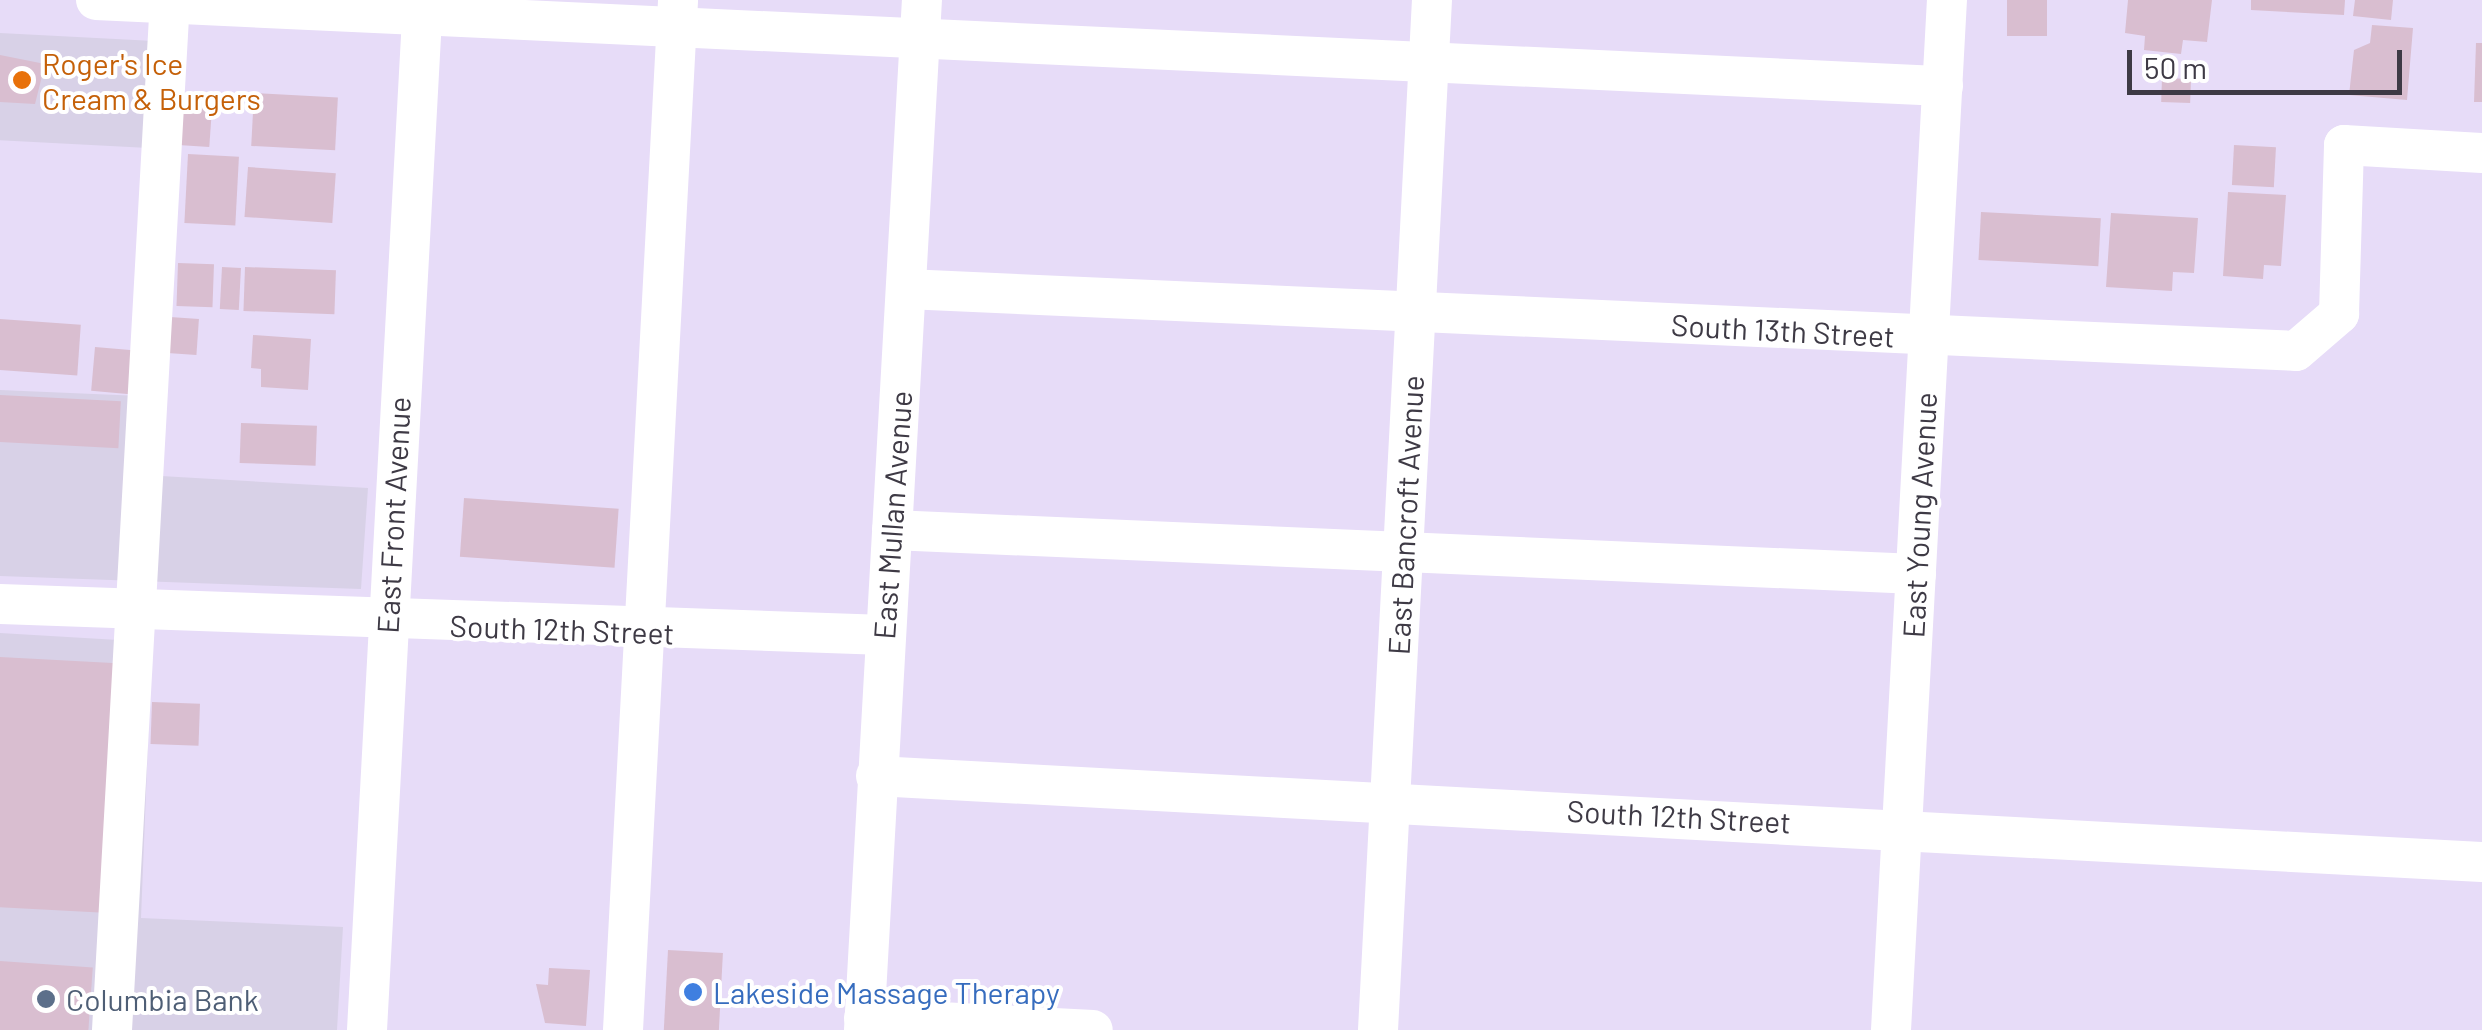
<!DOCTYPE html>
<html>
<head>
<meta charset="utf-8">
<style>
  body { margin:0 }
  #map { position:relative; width:2482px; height:1030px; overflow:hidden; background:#e7dcf8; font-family:Barlow,sans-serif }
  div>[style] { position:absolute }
  .commercial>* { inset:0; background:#d8d1e7; transform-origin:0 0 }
  .building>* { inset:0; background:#d9bed0; transform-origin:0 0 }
  .minor>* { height:40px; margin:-20px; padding:0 20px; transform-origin:20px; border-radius:20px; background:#fff }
  .dots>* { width:28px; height:28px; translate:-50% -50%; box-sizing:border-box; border:5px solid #fff; border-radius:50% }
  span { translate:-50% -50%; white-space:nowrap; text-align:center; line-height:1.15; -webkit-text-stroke:8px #fff; paint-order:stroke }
  .food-label { font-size:30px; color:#c56008 }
  .left { translate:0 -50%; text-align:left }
  .street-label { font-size:30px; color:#3e3a45 }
  .shop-label { font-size:30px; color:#366cbe }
  .service-label { font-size:30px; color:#4e5e75 }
  .scale { position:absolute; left:2127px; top:50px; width:275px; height:45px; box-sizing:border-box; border:5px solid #3e3a45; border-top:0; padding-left:12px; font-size:30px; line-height:35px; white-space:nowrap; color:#3e3a45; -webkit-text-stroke:8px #fff; paint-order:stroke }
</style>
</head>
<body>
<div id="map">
  <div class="commercial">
    <i style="left:0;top:33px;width:164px;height:107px;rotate:3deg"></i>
    <i style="clip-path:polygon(0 390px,164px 397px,161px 476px,368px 488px,361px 589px,0 576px)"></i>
    <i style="clip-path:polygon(0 633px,152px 642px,141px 918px,343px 927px,337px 1030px,0 1030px)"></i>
  </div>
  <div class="building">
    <i style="left:2007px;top:0;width:40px;height:36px"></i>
    <i style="clip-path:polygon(2128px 0,2212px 0,2207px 42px,2183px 40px,2181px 54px,2144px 50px,2145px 36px,2125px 33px)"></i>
    <i style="clip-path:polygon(2251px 0,2345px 0,2344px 15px,2251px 10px)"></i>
    <i style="clip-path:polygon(2355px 0,2393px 0,2391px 20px,2353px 16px)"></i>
    <i style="clip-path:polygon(2372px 25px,2413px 28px,2407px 100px,2349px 95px,2354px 50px,2370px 43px)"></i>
    <i style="clip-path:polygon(2476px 43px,2482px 43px,2482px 102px,2474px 102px)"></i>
    <i style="clip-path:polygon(0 55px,45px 64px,35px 104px,0 102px)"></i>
    <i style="left:2162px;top:78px;width:29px;height:24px;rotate:2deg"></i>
    <i style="left:254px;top:93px;width:84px;height:53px;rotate:3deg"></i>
    <i style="left:181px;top:107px;width:31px;height:38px;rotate:4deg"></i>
    <i style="left:2234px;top:145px;width:42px;height:40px;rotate:3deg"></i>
    <i style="left:188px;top:154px;width:51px;height:69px;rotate:3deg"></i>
    <i style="left:248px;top:167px;width:88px;height:50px;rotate:4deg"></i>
    <i style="clip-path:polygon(2228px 192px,2286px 195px,2281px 266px,2264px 265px,2263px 279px,2223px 276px)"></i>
    <i style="left:1981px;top:212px;width:120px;height:48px;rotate:3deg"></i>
    <i style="clip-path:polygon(2111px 213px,2198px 218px,2194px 273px,2173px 272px,2172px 291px,2106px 287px)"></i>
    <i style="left:178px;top:263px;width:36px;height:43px;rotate:2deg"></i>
    <i style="left:222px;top:267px;width:19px;height:42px;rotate:3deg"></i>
    <i style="left:245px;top:267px;width:91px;height:44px;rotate:2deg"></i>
    <i style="left:170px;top:317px;width:29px;height:36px;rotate:4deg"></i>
    <i style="left:0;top:319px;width:81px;height:51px;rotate:4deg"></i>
    <i style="clip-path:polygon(253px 335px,311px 339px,308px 390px,261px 387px,261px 369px,251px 368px)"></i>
    <i style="left:95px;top:347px;width:50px;height:44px;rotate:5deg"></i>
    <i style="left:0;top:395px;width:121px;height:47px;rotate:3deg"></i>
    <i style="left:241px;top:423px;width:76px;height:40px;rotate:2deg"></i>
    <i style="left:464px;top:498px;width:155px;height:59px;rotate:4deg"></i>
    <i style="left:0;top:657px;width:122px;height:250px;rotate:3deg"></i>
    <i style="left:152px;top:702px;width:48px;height:42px;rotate:2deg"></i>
    <i style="left:668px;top:950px;width:55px;height:80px;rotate:3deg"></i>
    <i style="left:0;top:961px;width:93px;height:69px;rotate:4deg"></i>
    <i style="clip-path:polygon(549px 968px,590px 970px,586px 1026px,545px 1023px,536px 984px,548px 985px)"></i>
  </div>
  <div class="minor">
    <i style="left:96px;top:0;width:1849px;rotate:2.67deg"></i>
    <i style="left:906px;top:289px;width:1391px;rotate:2.55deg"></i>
    <i style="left:2296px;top:351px;width:57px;rotate:-40.7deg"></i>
    <i style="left:2339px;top:314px;width:169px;rotate:-88.3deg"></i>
    <i style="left:2344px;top:145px;width:138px;rotate:3.3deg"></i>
    <i style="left:892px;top:530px;width:1025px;rotate:2.46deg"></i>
    <i style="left:0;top:604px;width:886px;rotate:2.01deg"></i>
    <i style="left:876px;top:776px;width:1608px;rotate:3.07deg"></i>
    <i style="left:864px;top:1018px;width:229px;rotate:3deg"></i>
    <i style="left:112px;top:1030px;width:1032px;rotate:-86.78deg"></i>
    <i style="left:367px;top:1030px;width:1032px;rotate:-86.89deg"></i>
    <i style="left:623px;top:1030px;width:1031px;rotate:-86.94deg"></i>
    <i style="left:864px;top:1030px;width:1032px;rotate:-86.78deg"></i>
    <i style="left:1378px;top:1030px;width:1031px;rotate:-87deg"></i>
    <i style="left:1891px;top:1030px;width:1032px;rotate:-86.89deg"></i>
  </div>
  <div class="dots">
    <i style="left:22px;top:80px;background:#e8710a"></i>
    <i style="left:693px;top:992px;background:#3f7fe0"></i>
    <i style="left:46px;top:999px;background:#5c6f8a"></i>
  </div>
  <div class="food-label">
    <span class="left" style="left:42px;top:80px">Roger's Ice<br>Cream &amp; Burgers</span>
  </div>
  <div class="street-label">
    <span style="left:1783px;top:330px;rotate:3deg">South 13th Street</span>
    <span style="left:393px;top:515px;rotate:-87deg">East Front Avenue</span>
    <span style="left:892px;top:515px;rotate:-86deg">East Mullan Avenue</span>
    <span style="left:1405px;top:515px;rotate:-87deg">East Bancroft Avenue</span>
    <span style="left:1919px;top:515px;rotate:-87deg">East Young Avenue</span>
    <span style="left:562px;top:629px;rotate:2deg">South 12th Street</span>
    <span style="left:1679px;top:816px;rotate:3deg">South 12th Street</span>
  </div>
  <div class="shop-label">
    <span class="left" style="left:713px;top:992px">Lakeside Massage Therapy</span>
  </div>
  <div class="service-label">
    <span class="left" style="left:66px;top:999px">Columbia Bank</span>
  </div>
  <div class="scale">50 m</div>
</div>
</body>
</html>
